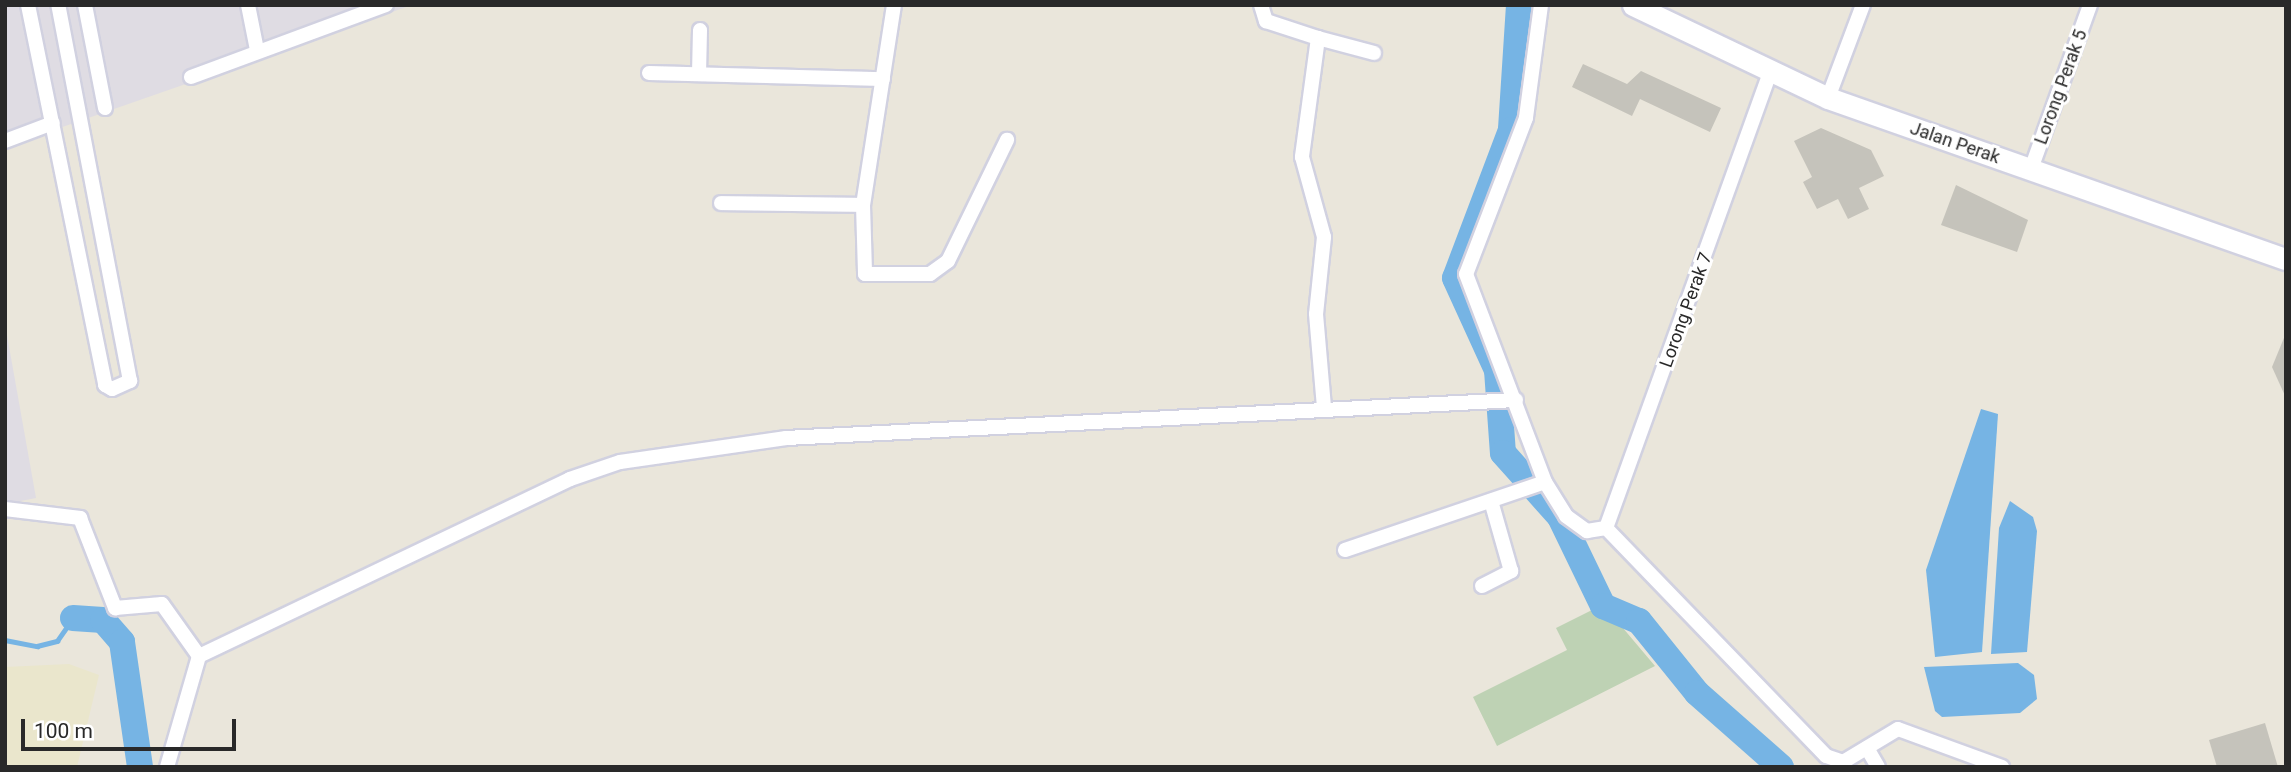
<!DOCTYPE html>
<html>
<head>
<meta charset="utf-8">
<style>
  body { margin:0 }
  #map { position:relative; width:2291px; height:772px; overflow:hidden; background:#eae6db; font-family:Roboto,sans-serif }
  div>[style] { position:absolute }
  .industrial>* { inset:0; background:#dfdce3 }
  .education>* { inset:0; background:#eae6cc }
  .cemetery>* { inset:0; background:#bed2b4 }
  .water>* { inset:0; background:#76b4e4 }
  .stream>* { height:4.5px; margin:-2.25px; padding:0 2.25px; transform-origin:2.25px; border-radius:2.25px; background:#76b4e4 }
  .river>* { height:26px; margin:-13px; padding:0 13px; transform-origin:13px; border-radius:13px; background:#76b4e4 }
  .building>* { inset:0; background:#c5c3bb }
  .roads { filter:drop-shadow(2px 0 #d1d1e0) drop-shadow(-2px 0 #d1d1e0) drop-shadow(0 2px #d1d1e0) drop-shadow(0 -2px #d1d1e0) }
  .street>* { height:14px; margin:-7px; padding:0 7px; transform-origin:7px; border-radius:7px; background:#fff }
  .secondary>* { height:21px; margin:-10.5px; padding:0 10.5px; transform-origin:10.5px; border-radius:10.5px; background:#fff }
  span { translate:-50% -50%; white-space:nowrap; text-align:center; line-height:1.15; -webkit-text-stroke:6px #fff; paint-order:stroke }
  .street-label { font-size:18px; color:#292929 }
  .frame { position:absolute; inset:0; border:7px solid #292929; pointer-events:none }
  .scale { position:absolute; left:21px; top:719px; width:215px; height:32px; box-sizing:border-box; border:4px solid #292929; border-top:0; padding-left:9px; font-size:21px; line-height:24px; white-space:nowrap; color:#292929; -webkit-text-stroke:5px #fff; paint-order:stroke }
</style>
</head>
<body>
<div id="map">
  <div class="industrial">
    <i style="clip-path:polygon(5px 5px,412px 5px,5px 147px)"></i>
    <i style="clip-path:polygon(5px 324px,36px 498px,5px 504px)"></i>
  </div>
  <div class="education">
    <i style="clip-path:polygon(69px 664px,99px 675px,77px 767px,5px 767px,5px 667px)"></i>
  </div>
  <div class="cemetery">
    <i style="clip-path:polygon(1592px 610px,1617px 621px,1655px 666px,1497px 746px,1473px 697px,1567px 650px,1556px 628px)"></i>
  </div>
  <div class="water">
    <i style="clip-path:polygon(1981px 409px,1998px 414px,1982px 652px,1935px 657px,1926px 570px)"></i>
    <i style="clip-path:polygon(2010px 501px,2033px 517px,2037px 531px,2027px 652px,1991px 654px,1999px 528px)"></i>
    <i style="clip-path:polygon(2018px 663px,2034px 675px,2037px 699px,2020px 713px,1942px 717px,1935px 711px,1924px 667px)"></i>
  </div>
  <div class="stream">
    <i style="left:5px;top:640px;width:33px;rotate:11deg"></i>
    <i style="left:37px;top:646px;width:21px;rotate:-14deg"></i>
    <i style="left:57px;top:641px;width:28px;rotate:-55deg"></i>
  </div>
  <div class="river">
    <i style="left:1519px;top:5px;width:125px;rotate:93.7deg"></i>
    <i style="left:1511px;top:130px;width:158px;rotate:110.7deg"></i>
    <i style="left:1455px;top:278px;width:101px;rotate:65.5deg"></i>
    <i style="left:1497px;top:370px;width:83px;rotate:85.9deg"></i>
    <i style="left:1503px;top:453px;width:86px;rotate:48.3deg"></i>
    <i style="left:1560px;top:517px;width:99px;rotate:64.2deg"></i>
    <i style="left:1603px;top:606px;width:39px;rotate:23deg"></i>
    <i style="left:1639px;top:621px;width:92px;rotate:51.1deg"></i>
    <i style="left:1697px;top:693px;width:112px;rotate:41.4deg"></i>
    <i style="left:73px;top:618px;width:30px;rotate:4deg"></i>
    <i style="left:103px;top:620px;width:29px;rotate:49deg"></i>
    <i style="left:122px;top:642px;width:126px;rotate:81.8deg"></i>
  </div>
  <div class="building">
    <i style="clip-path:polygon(1583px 64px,1627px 84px,1641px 71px,1721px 108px,1710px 132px,1640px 99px,1632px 116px,1572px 87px)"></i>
    <i style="clip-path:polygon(1821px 128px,1871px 150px,1884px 176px,1859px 188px,1869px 209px,1848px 219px,1838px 199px,1817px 209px,1803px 182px,1812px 177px,1794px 141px)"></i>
    <i style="clip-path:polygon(1956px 185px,2028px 220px,2017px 252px,1941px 225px)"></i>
    <i style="clip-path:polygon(2286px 333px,2286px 398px,2272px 367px)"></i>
    <i style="clip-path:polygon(2265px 723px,2278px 767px,2217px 767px,2209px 740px)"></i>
  </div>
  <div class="roads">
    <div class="street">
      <i style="left:28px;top:5px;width:388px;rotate:78.5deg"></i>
      <i style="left:105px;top:385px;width:8px;rotate:30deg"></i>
      <i style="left:112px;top:389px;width:20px;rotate:-24deg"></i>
      <i style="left:130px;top:381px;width:383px;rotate:-100.8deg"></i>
      <i style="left:85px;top:5px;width:105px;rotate:79deg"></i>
      <i style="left:248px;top:5px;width:46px;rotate:78.7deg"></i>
      <i style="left:894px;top:5px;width:202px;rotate:98.8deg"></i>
      <i style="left:863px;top:205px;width:69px;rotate:88.3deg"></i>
      <i style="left:865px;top:274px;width:65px"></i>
      <i style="left:930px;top:274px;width:22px;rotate:-36deg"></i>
      <i style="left:948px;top:261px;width:135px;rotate:-64deg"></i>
      <i style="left:1261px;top:5px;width:17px;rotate:73deg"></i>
      <i style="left:1266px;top:21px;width:55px;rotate:18.1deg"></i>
      <i style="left:1318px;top:38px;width:120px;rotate:97.7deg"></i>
      <i style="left:1302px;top:157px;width:83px;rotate:74.6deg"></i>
      <i style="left:1324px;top:237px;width:77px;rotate:95.9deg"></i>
      <i style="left:1316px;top:314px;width:93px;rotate:85.1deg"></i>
      <i style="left:1541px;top:5px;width:114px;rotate:97.6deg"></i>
      <i style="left:1526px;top:118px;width:167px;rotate:111deg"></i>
      <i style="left:1466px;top:274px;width:222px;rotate:69.2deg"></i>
      <i style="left:1545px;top:482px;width:40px;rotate:58deg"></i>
      <i style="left:1566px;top:516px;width:26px;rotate:36deg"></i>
      <i style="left:1587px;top:531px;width:19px;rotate:-9deg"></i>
      <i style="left:1606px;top:528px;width:484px;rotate:-70.2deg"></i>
      <i style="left:1318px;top:38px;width:58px;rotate:15deg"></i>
      <i style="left:649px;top:73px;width:234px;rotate:1.5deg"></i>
      <i style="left:699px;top:74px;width:44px;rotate:-88.7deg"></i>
      <i style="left:191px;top:77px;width:208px;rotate:-20.3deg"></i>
      <i style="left:1828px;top:98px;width:99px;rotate:-69.4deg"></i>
      <i style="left:5px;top:141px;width:51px;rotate:-20.6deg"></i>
      <i style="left:2031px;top:169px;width:174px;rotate:-70.2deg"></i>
      <i style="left:721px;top:203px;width:142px;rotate:0.8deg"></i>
      <i style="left:5px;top:509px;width:76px;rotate:6.8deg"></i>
      <i style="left:80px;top:518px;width:97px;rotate:68.7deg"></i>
      <i style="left:115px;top:608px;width:47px;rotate:-4.9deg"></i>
      <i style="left:162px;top:604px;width:64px;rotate:54.6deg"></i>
      <i style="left:1606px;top:528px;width:317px;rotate:46deg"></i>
      <i style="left:1826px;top:756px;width:18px;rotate:19deg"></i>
      <i style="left:1843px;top:762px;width:64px;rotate:-31deg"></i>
      <i style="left:1898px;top:729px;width:111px;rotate:20.1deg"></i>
      <i style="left:1345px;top:550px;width:211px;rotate:-18.8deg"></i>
      <i style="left:1482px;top:586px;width:33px;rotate:-27deg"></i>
      <i style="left:1511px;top:571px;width:73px;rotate:-105.9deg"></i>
      <i style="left:199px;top:656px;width:411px;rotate:-25.5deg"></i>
      <i style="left:570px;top:479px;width:53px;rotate:-18.8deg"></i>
      <i style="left:620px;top:462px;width:168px;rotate:-8.2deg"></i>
      <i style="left:786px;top:438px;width:731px;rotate:-2.98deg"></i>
      <i style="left:1867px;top:748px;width:22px;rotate:60deg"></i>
      <i style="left:167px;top:767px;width:116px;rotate:-73.9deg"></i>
    </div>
    <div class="secondary">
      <i style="left:1633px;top:5px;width:216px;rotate:25.5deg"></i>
      <i style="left:1828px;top:98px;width:485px;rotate:19.4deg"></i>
    </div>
  </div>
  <div class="street-label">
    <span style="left:2061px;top:87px;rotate:-70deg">Lorong Perak 5</span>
    <span style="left:1955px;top:143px;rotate:19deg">Jalan Perak</span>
    <span style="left:1686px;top:310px;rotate:-70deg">Lorong Perak 7</span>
  </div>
  <div class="frame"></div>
  <div class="scale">100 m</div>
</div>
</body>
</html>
